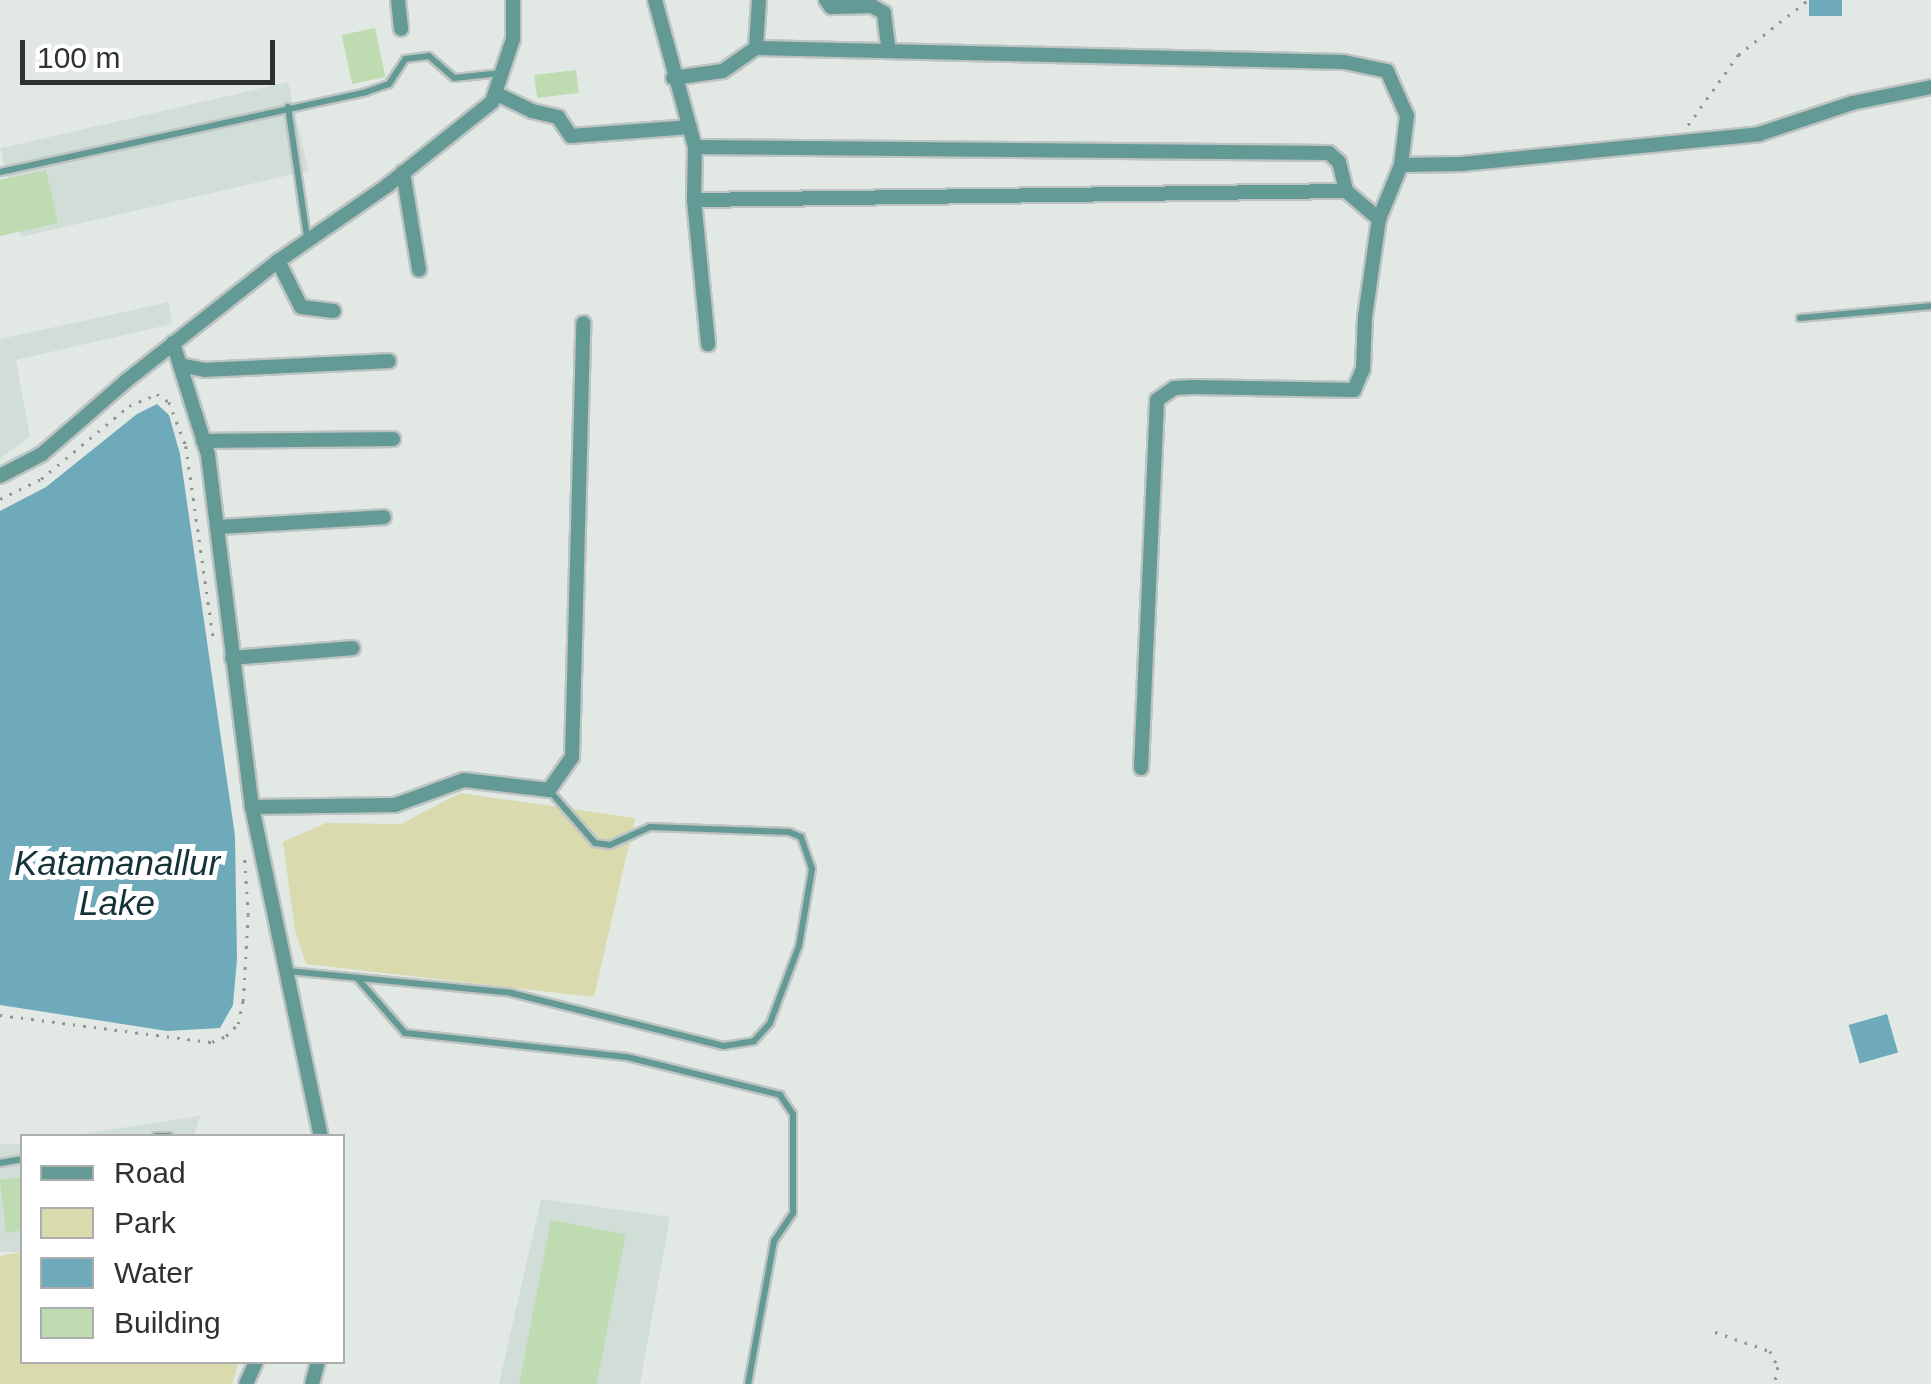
<!DOCTYPE html>
<html>
<head>
<meta charset="utf-8">
<style>
  body { margin:0 }
  #map { position:relative; width:1931px; height:1384px; overflow:hidden; background:#e2e9e5; font-family:Helvetica,sans-serif }
  div>[style] { position:absolute }
  .built>* { inset:0; background:#d0ded7; transform-origin:0 0 }
  .green>* { inset:0; background:#d9daae }
  .water>* { inset:0; background:#6faabb; transform-origin:0 0 }
  .building>* { inset:0; background:#bedbb1; transform-origin:0 0 }
  .path>* { height:2.5px; margin-top:-1.25px; transform-origin:0; background:repeating-linear-gradient(90deg,#8f9491 0 2.5px,transparent 0 10.5px) }
  .roads { filter:drop-shadow(2px 0 #bec4c1) drop-shadow(-2px 0 #bec4c1) drop-shadow(0 2px #bec4c1) drop-shadow(0 -2px #bec4c1) }
  .service>* { height:6px; margin:-3px; padding:0 3px; transform-origin:3px; border-radius:3px; background:#649a96 }
  .minor>* { height:14px; margin:-7px; padding:0 7px; transform-origin:7px; border-radius:7px; background:#649a96 }
  span { translate:-50% -50%; white-space:nowrap; text-align:center; line-height:1.15; -webkit-text-stroke:10px #fff; paint-order:stroke }
  .water-label { font-size:35px; color:#14323a; font-style:italic }
  .legend { position:absolute; left:20px; top:1134px; width:325px; height:230px; box-sizing:border-box; background:#fff; border:2px solid #acadac; margin:0; padding:12px 18px; list-style:none; font-size:30px; color:#2f3230 }
  .legend li { display:flex; align-items:center; gap:20px; height:50px }
  .legend b { width:50px; border:2px solid #acadac }
  .scale { position:absolute; left:20px; top:40px; width:255px; height:45px; box-sizing:border-box; border:5px solid #2f3230; border-top:0; padding-left:12px; font-size:30px; line-height:35px; white-space:nowrap; color:#2f3230; -webkit-text-stroke:8px #fff; paint-order:stroke }
</style>
</head>
<body>
<div id="map">
  <div class="built">
    <i style="left:288px;top:82px;width:91px;height:295px;rotate:77deg"></i>
    <i style="clip-path:polygon(169px 302px,172px 324px,16px 360px,30px 437px,0 458px,0 339px)"></i>
    <i style="clip-path:polygon(200px 1116px,194px 1136px,69px 1136px)"></i>
    <i style="left:22px;top:1144px;width:108px;height:22px;rotate:90deg"></i>
    <i style="clip-path:polygon(541px 1199px,670px 1217px,640px 1384px,499px 1384px)"></i>
  </div>
  <div class="green">
    <i style="clip-path:polygon(460px 793px,635px 818px,594px 997px,306px 964px,295px 931px,283px 842px,326px 823px,401px 824px)"></i>
    <i style="clip-path:polygon(22px 1252px,22px 1362px,239px 1362px,232px 1384px,0 1384px,0 1256px)"></i>
  </div>
  <div class="water">
    <i style="left:1809px;top:0;width:33px;height:16px"></i>
    <i style="clip-path:polygon(157px 404px,169px 415px,180px 454px,235px 836px,237px 959px,233px 1005px,220px 1028px,167px 1031px,0 1005px,0 511px,46px 487px,137px 414px)"></i>
    <i style="left:1887px;top:1014px;width:40px;height:40px;rotate:74deg"></i>
  </div>
  <div class="building">
    <i style="left:375px;top:28px;width:50px;height:34px;rotate:78deg"></i>
    <i style="left:576px;top:70px;width:23px;height:42px;rotate:83deg"></i>
    <i style="clip-path:polygon(46px 170px,58px 223px,0 236px,0 180px)"></i>
    <i style="clip-path:polygon(22px 1177px,22px 1230px,6px 1233px,0 1180px)"></i>
    <i style="left:551px;top:1220px;width:76px;height:168px;rotate:11deg"></i>
  </div>
  <div class="path">
    <i style="left:1688px;top:125px;width:86px;rotate:-54.5deg"></i>
    <i style="left:1738px;top:55px;width:89px;rotate:-38.2deg"></i>
    <i style="left:0;top:499px;width:46px;rotate:-26deg"></i>
    <i style="left:41px;top:479px;width:114px;rotate:-39.7deg"></i>
    <i style="left:129px;top:406px;width:30px;rotate:-23deg"></i>
    <i style="left:157px;top:394px;width:14px;rotate:34deg"></i>
    <i style="left:169px;top:402px;width:47px;rotate:68.9deg"></i>
    <i style="left:186px;top:446px;width:192px;rotate:81.9deg"></i>
    <i style="left:0;top:1015px;width:214px;rotate:7.3deg"></i>
    <i style="left:212px;top:1042px;width:15px;rotate:-23deg"></i>
    <i style="left:226px;top:1036px;width:17px;rotate:-45deg"></i>
    <i style="left:238px;top:1024px;width:24px;rotate:-78deg"></i>
    <i style="left:243px;top:1001px;width:86px;rotate:-86.7deg"></i>
    <i style="left:248px;top:915px;width:63px;rotate:-93.6deg"></i>
    <i style="left:1715px;top:1332px;width:58px;rotate:19.1deg"></i>
    <i style="left:1770px;top:1351px;width:18px;rotate:63deg"></i>
    <i style="left:1778px;top:1367px;width:17px;rotate:100deg"></i>
  </div>
  <div class="roads">
    <div class="service">
      <i style="left:288px;top:107px;width:132px;rotate:81.7deg"></i>
      <i style="left:0;top:172px;width:375px;rotate:-12.3deg"></i>
      <i style="left:366px;top:92px;width:24px;rotate:-19deg"></i>
      <i style="left:389px;top:84px;width:30px;rotate:-57deg"></i>
      <i style="left:405px;top:59px;width:24px;rotate:-7deg"></i>
      <i style="left:429px;top:56px;width:33px;rotate:41deg"></i>
      <i style="left:454px;top:78px;width:47px;rotate:-6.1deg"></i>
      <i style="left:1800px;top:318px;width:132px;rotate:-5.2deg"></i>
      <i style="left:288px;top:971px;width:224px;rotate:5.6deg"></i>
      <i style="left:511px;top:993px;width:219px;rotate:14deg"></i>
      <i style="left:724px;top:1046px;width:30px;rotate:-9deg"></i>
      <i style="left:754px;top:1041px;width:24px;rotate:-48deg"></i>
      <i style="left:770px;top:1023px;width:82px;rotate:-69.4deg"></i>
      <i style="left:799px;top:946px;width:78px;rotate:-80.4deg"></i>
      <i style="left:812px;top:869px;width:34px;rotate:-109deg"></i>
      <i style="left:801px;top:837px;width:13px;rotate:-157deg"></i>
      <i style="left:789px;top:832px;width:139px;rotate:-177.9deg"></i>
      <i style="left:650px;top:827px;width:44px;rotate:155.8deg"></i>
      <i style="left:610px;top:845px;width:15px;rotate:-172deg"></i>
      <i style="left:595px;top:843px;width:69px;rotate:-130.9deg"></i>
      <i style="left:357px;top:978px;width:73px;rotate:48.9deg"></i>
      <i style="left:405px;top:1033px;width:223px;rotate:6.2deg"></i>
      <i style="left:627px;top:1057px;width:158px;rotate:13.9deg"></i>
      <i style="left:780px;top:1095px;width:23px;rotate:56deg"></i>
      <i style="left:793px;top:1114px;width:99px;rotate:90deg"></i>
      <i style="left:793px;top:1213px;width:34px;rotate:124deg"></i>
      <i style="left:774px;top:1241px;width:145px;rotate:100.3deg"></i>
      <i style="left:156px;top:1136px;width:13px"></i>
      <i style="left:0;top:1163px;width:22px;rotate:-10deg"></i>
    </div>
    <div class="minor">
      <i style="left:398px;top:0;width:29px;rotate:84deg"></i>
      <i style="left:655px;top:0;width:152px;rotate:74.8deg"></i>
      <i style="left:695px;top:147px;width:53px;rotate:91.1deg"></i>
      <i style="left:694px;top:200px;width:145px;rotate:84.4deg"></i>
      <i style="left:759px;top:0;width:48px;rotate:93.6deg"></i>
      <i style="left:756px;top:48px;width:588px;rotate:1.36deg"></i>
      <i style="left:1344px;top:62px;width:44px;rotate:11.8deg"></i>
      <i style="left:1387px;top:71px;width:49px;rotate:66deg"></i>
      <i style="left:1407px;top:116px;width:49px;rotate:97deg"></i>
      <i style="left:1401px;top:165px;width:60px;rotate:-1deg"></i>
      <i style="left:1461px;top:164px;width:300px;rotate:-5.7deg"></i>
      <i style="left:1759px;top:134px;width:98px;rotate:-18.4deg"></i>
      <i style="left:1852px;top:103px;width:81px;rotate:-11.4deg"></i>
      <i style="left:826px;top:0;width:9px;rotate:54deg"></i>
      <i style="left:831px;top:7px;width:41px;rotate:-1.4deg"></i>
      <i style="left:872px;top:6px;width:14px;rotate:30deg"></i>
      <i style="left:884px;top:13px;width:38px;rotate:83deg"></i>
      <i style="left:673px;top:78px;width:50px;rotate:-8deg"></i>
      <i style="left:723px;top:71px;width:40px;rotate:-34.9deg"></i>
      <i style="left:495px;top:93px;width:41px;rotate:25.9deg"></i>
      <i style="left:532px;top:111px;width:27px;rotate:13deg"></i>
      <i style="left:558px;top:117px;width:23px;rotate:56deg"></i>
      <i style="left:571px;top:136px;width:119px;rotate:-4.3deg"></i>
      <i style="left:695px;top:147px;width:634px;rotate:0.54deg"></i>
      <i style="left:1329px;top:153px;width:13px;rotate:42deg"></i>
      <i style="left:1339px;top:162px;width:30px;rotate:76deg"></i>
      <i style="left:1346px;top:191px;width:43px;rotate:40.3deg"></i>
      <i style="left:403px;top:172px;width:99px;rotate:80.7deg"></i>
      <i style="left:694px;top:200px;width:652px;rotate:-0.79deg"></i>
      <i style="left:278px;top:261px;width:51px;rotate:63.4deg"></i>
      <i style="left:301px;top:307px;width:33px;rotate:7deg"></i>
      <i style="left:173px;top:343px;width:117px;rotate:72.6deg"></i>
      <i style="left:208px;top:455px;width:355px;rotate:82.9deg"></i>
      <i style="left:252px;top:807px;width:336px;rotate:78.2deg"></i>
      <i style="left:180px;top:365px;width:25px;rotate:11deg"></i>
      <i style="left:205px;top:370px;width:184px;rotate:-2.8deg"></i>
      <i style="left:203px;top:441px;width:190px;rotate:-0.6deg"></i>
      <i style="left:0;top:476px;width:47px;rotate:-27.6deg"></i>
      <i style="left:42px;top:454px;width:111px;rotate:-41deg"></i>
      <i style="left:126px;top:381px;width:194px;rotate:-38.3deg"></i>
      <i style="left:278px;top:261px;width:134px;rotate:-34.6deg"></i>
      <i style="left:388px;top:185px;width:133px;rotate:-38.6deg"></i>
      <i style="left:492px;top:102px;width:66px;rotate:-71.6deg"></i>
      <i style="left:513px;top:39px;width:39px;rotate:-90deg"></i>
      <i style="left:217px;top:527px;width:167px;rotate:-3.4deg"></i>
      <i style="left:232px;top:658px;width:121px;rotate:-4.7deg"></i>
      <i style="left:1141px;top:768px;width:368px;rotate:-87.5deg"></i>
      <i style="left:1157px;top:400px;width:21px;rotate:-35deg"></i>
      <i style="left:1174px;top:388px;width:19px;rotate:-3deg"></i>
      <i style="left:1193px;top:387px;width:161px;rotate:1.1deg"></i>
      <i style="left:1354px;top:390px;width:23px;rotate:-67deg"></i>
      <i style="left:1363px;top:369px;width:52px;rotate:-87.8deg"></i>
      <i style="left:1365px;top:317px;width:99px;rotate:-81.9deg"></i>
      <i style="left:1379px;top:219px;width:58px;rotate:-67.8deg"></i>
      <i style="left:252px;top:807px;width:143px;rotate:-0.8deg"></i>
      <i style="left:395px;top:805px;width:73px;rotate:-19.9deg"></i>
      <i style="left:464px;top:780px;width:86px;rotate:6.7deg"></i>
      <i style="left:549px;top:790px;width:40px;rotate:-55.1deg"></i>
      <i style="left:572px;top:757px;width:434px;rotate:-88.5deg"></i>
      <i style="left:246px;top:1384px;width:24px;rotate:-66deg"></i>
      <i style="left:312px;top:1384px;width:23px;rotate:-75deg"></i>
    </div>
  </div>
  <div class="water-label">
    <span style="left:117px;top:883px">Katamanallur<br>Lake</span>
  </div>
  <ul class="legend">
  <li><b style="height:12px;background:#649a96"></b>Road</li>
  <li><b style="height:28px;background:#d9daae"></b>Park</li>
  <li><b style="height:28px;background:#6faabb"></b>Water</li>
  <li><b style="height:28px;background:#bedbb1"></b>Building</li>
  </ul>
  <div class="scale">100 m</div>
</div>
</body>
</html>
